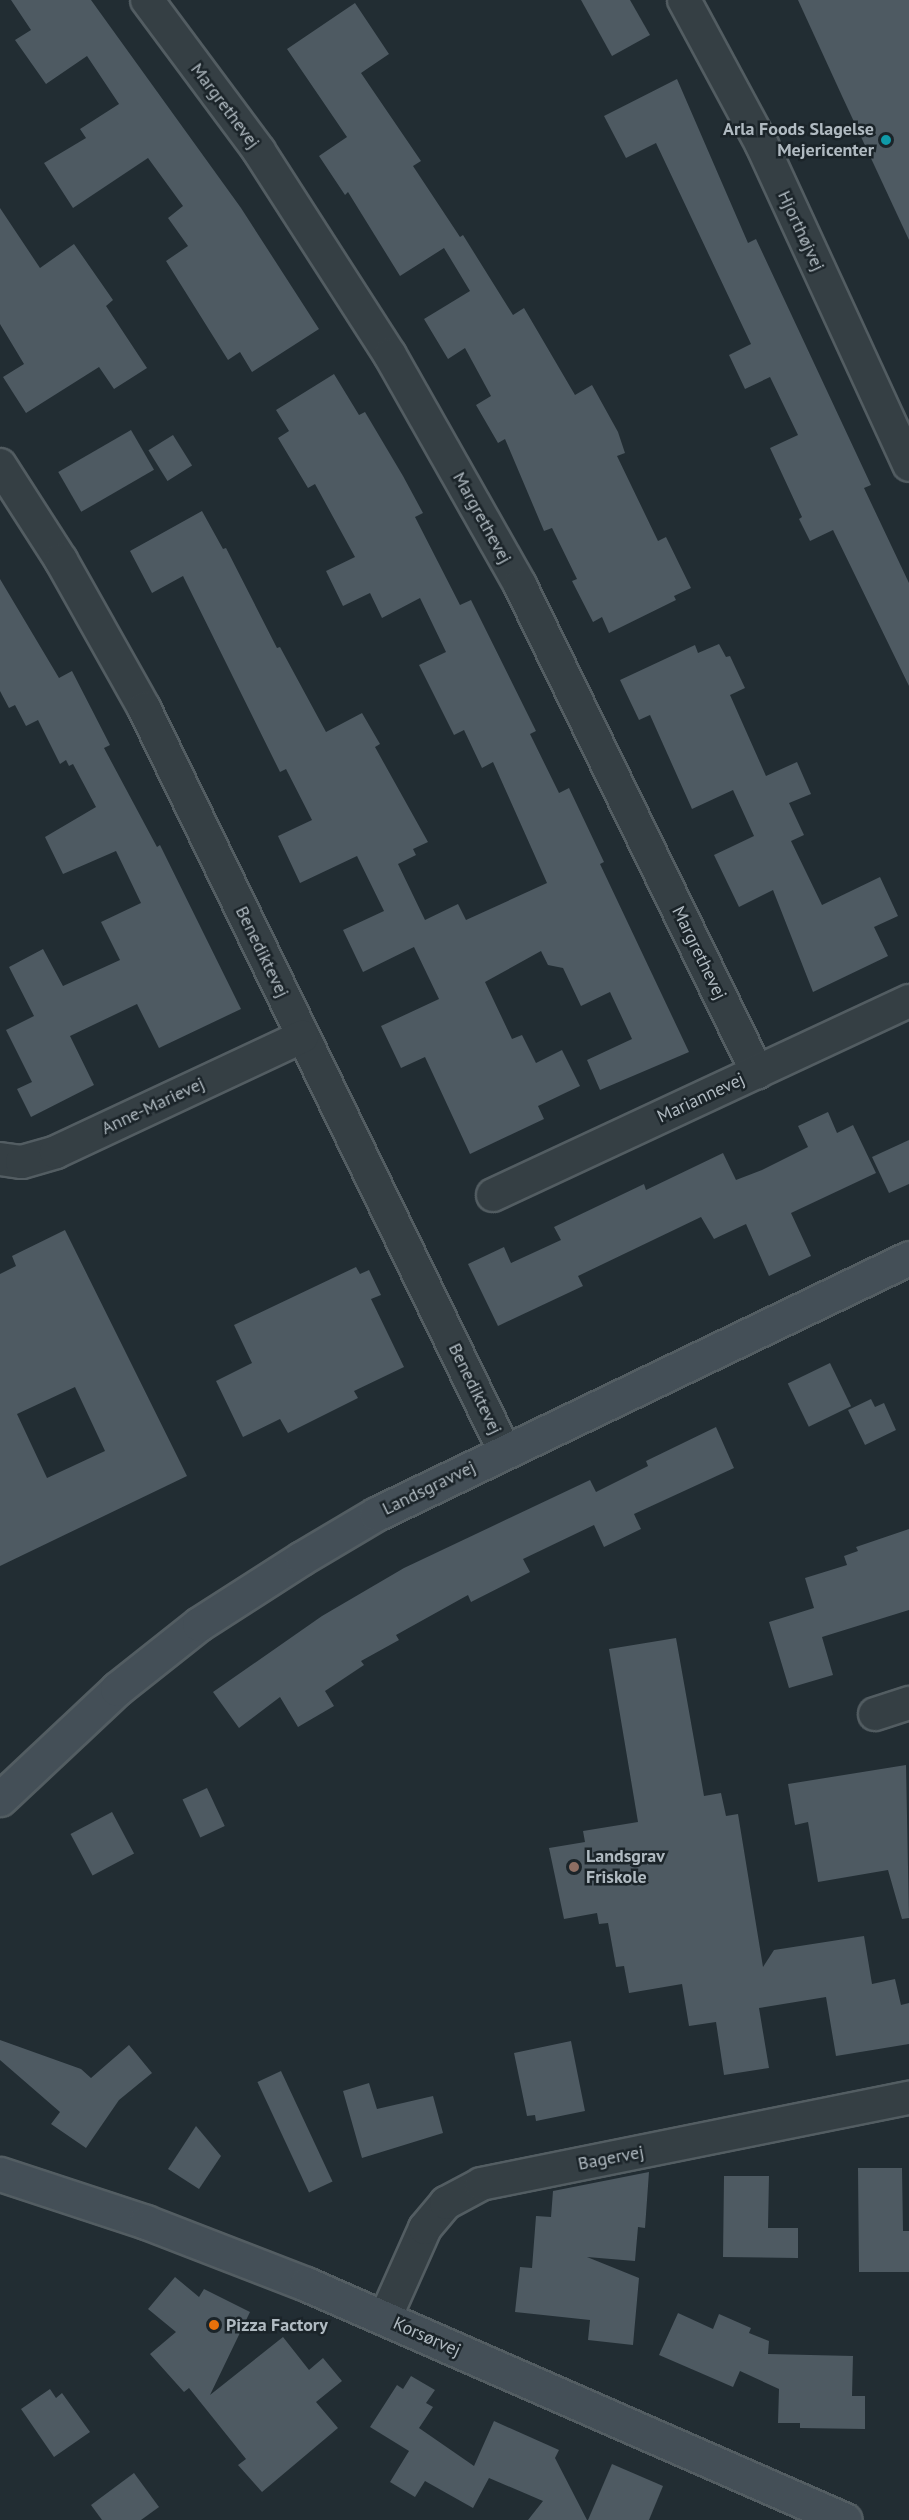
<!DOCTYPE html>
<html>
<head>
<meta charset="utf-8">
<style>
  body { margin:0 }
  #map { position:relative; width:909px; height:2520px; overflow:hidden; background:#222d33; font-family:"PT Sans",sans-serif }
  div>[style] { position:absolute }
  .building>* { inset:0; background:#4e5a62; transform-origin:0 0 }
  .roads { filter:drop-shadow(2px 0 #535d62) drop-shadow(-2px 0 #535d62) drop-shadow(0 2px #535d62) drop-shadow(0 -2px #535d62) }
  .street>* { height:32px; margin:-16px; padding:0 16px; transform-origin:16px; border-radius:16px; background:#353f44 }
  .secondary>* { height:33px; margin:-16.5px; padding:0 16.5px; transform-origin:16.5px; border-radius:16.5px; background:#444f57 }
  .dots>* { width:16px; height:16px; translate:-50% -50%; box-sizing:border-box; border:3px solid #1b2429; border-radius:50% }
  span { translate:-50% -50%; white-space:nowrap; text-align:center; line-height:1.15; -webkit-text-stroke:5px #1b2429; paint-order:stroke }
  .street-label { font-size:18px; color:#b0bac1 }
  .poi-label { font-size:18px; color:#b0bac1; font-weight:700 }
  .right { translate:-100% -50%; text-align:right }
  .left { translate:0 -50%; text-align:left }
</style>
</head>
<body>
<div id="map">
  <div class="building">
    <i style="clip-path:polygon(11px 0,91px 0,241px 208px,319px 329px,252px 372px,240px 352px,228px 360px,166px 261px,188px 246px,168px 218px,183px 206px,148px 158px,73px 208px,44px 163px,86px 138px,80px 129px,119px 104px,87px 56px,46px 84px,15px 40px,31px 30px)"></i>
    <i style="clip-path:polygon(581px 0,630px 0,650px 35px,612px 56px)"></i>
    <i style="clip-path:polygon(798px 0,909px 0,909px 240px,842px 96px)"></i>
    <i style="clip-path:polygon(355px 3px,389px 54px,361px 73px,421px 161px,413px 166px,460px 237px,463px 235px,513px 315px,524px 308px,575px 395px,592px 385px,618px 432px,625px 453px,617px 456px,658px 541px,666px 537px,691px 588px,674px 596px,676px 600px,609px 633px,602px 617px,593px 622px,572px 581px,577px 579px,552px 528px,544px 531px,505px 439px,498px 443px,476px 405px,491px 396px,465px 348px,448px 359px,424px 319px,470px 291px,444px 248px,400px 276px,348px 192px,345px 195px,319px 156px,347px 137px,287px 49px)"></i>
    <i style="clip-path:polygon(677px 79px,748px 243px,756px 239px,871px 485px,864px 488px,909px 583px,909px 686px,833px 530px,810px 541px,799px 519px,802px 517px,770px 448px,798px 435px,770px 377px,745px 389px,729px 355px,751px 344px,656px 143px,626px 158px,604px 116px)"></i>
    <i style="clip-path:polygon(0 208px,40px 268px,74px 244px,113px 300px,106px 306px,147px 368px,114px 389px,99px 367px,26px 413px,3px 377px,24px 364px,0 324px)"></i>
    <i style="clip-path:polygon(334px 374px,359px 415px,365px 412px,403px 476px,423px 513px,415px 517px,460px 605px,471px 600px,536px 731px,530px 734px,559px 793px,569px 788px,604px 862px,600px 864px,689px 1052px,600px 1090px,587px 1060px,632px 1039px,610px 992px,581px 1006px,563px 968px,548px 965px,541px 951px,485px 982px,512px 1039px,522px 1035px,536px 1063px,562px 1050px,580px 1086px,538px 1106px,544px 1119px,470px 1154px,425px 1057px,401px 1068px,381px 1026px,439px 999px,414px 947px,363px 972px,343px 930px,384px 911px,357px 856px,300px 883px,278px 836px,312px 820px,286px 769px,280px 772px,183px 576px,152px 593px,130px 551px,202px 511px,223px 549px,226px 548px,277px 648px,280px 647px,326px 732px,362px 713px,380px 744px,375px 747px,428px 842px,413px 849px,416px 855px,398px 864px,425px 920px,458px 904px,466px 920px,547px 883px,493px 762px,482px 768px,464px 730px,454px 735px,419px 665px,446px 652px,420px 598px,382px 618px,370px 593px,343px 606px,326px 571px,355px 557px,315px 484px,308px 488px,278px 438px,289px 431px,276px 410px)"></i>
    <i style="left:131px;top:430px;width:46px;height:84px;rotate:60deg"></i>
    <i style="left:173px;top:435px;width:36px;height:29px;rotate:58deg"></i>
    <i style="clip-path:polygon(0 579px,59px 678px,72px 671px,110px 745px,104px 748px,157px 847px,160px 845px,241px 1009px,159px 1048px,137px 1004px,70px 1036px,94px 1085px,31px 1117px,17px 1089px,32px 1082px,6px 1030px,34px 1016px,9px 967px,43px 949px,63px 986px,120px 960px,101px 922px,141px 903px,116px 851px,63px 874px,45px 837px,96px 807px,73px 764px,69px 766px,66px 760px,60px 764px,38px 720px,26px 726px,15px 705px,9px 708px,0 691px)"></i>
    <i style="clip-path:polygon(719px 644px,726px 657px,730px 656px,745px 688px,730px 695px,766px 776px,797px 762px,811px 794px,789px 803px,804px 835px,791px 841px,822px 905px,880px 877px,898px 916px,874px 927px,888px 956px,813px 992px,773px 890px,739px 907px,714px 855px,754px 836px,733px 790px,692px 809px,650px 715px,639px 720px,620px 680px,695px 645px,698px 653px)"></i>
    <i style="clip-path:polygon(828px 1112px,837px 1133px,853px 1125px,876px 1173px,791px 1213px,811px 1256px,769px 1276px,746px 1224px,714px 1239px,701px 1217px,578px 1276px,583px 1286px,498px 1326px,468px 1264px,504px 1247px,511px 1263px,561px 1240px,554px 1227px,644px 1184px,646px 1190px,723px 1153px,736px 1180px,762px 1170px,808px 1147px,798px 1126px)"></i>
    <i style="clip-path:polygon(909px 1140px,909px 1184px,889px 1193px,872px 1157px)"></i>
    <i style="clip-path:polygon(evenodd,65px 1230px,187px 1476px,0 1566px,0 1274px,16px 1266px,12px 1256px,65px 1230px,75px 1387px,105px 1451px,47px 1478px,17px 1414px,75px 1387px)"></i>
    <i style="clip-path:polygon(356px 1267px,360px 1274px,369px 1270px,381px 1295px,371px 1299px,404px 1367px,354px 1391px,358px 1398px,288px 1433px,280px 1419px,243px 1437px,216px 1381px,252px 1363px,234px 1325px)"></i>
    <i style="left:830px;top:1363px;width:48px;height:47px;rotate:64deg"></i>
    <i style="clip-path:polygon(871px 1399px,875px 1407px,884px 1403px,896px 1430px,865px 1445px,848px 1410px)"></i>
    <i style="clip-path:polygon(716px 1427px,734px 1468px,634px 1514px,641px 1529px,604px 1547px,594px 1525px,523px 1559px,530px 1572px,471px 1602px,468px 1595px,396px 1635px,399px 1640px,361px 1661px,364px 1665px,325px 1691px,334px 1706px,298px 1727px,280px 1697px,239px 1728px,213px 1692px,322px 1616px,404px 1568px,590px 1480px,596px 1492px,648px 1466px,646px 1461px)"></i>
    <i style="clip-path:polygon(909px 1529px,909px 1610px,822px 1637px,833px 1675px,789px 1688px,769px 1622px,814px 1608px,805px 1578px,847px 1565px,844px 1556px,858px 1551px,856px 1547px)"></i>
    <i style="clip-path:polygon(676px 1638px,704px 1796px,721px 1793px,726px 1816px,738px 1814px,763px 1967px,774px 1950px,864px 1936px,872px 1984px,895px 1979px,901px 2005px,909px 2003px,909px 2044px,836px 2056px,826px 1997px,759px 2008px,769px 2068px,724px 2075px,716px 2022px,689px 2026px,682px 1984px,629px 1993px,624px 1966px,616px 1967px,608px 1923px,599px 1924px,597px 1913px,564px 1919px,549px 1848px,585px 1842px,583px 1831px,638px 1822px,609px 1649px)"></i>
    <i style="clip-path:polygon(906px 1765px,909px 1918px,902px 1919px,888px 1870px,818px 1882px,808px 1822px,795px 1825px,788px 1784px)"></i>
    <i style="left:207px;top:1788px;width:42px;height:27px;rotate:65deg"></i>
    <i style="left:112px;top:1812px;width:47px;height:47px;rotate:62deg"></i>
    <i style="clip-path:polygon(0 2040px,81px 2069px,91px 2078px,129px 2045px,152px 2073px,119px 2100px,86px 2148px,51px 2124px,60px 2112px,0 2060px)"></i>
    <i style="clip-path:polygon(571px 2041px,585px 2111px,536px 2121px,535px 2115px,527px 2116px,514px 2053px)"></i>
    <i style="left:281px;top:2071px;width:122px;height:26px;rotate:65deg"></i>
    <i style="clip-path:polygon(369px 2083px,377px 2109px,433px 2096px,443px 2133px,362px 2158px,343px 2091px)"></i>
    <i style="clip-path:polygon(196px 2126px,221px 2156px,199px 2189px,168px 2169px)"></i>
    <i style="clip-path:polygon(858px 2168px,902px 2168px,903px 2231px,909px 2231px,909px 2272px,859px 2272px)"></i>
    <i style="clip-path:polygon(649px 2172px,645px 2228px,638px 2227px,635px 2261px,587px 2257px,639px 2278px,633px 2345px,588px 2340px,590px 2320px,515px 2312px,520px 2267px,532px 2268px,536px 2216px,551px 2217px,553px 2191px)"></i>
    <i style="clip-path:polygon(724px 2176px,769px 2176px,768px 2228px,798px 2228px,798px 2258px,723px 2257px)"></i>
    <i style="clip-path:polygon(175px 2277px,199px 2297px,204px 2289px,250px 2312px,210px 2395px,283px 2337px,309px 2370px,323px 2358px,342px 2381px,316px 2402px,338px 2428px,262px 2492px,238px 2465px,246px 2459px,189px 2388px,184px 2392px,150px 2354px,176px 2332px,148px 2309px)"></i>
    <i style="clip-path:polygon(678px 2313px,713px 2329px,719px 2314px,751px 2328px,749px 2333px,769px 2341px,768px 2354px,853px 2356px,852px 2396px,865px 2396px,865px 2429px,800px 2428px,800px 2423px,778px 2423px,779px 2389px,740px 2371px,733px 2387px,659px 2355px)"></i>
    <i style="clip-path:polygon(411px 2376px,435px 2390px,426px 2403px,433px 2407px,419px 2428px,474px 2466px,494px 2421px,559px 2450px,555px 2458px,587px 2520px,528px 2520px,543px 2501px,489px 2478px,473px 2508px,425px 2481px,415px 2497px,390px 2482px,409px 2451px,370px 2427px,397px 2385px,403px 2389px)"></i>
    <i style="clip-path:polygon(50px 2389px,56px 2398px,62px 2393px,90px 2432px,54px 2457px,21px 2409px)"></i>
    <i style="clip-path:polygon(612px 2464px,663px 2486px,649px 2520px,588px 2520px)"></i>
    <i style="clip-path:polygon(134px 2473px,159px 2507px,141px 2520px,102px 2520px,91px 2505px)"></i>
  </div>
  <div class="roads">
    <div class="street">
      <i style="left:147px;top:0;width:188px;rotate:53.4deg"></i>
      <i style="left:259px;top:151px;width:242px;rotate:57.3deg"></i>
      <i style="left:390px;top:355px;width:264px;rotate:60.5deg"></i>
      <i style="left:520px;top:585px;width:542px;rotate:64.05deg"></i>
      <i style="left:684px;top:0;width:165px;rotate:61.7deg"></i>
      <i style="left:762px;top:145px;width:352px;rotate:65.3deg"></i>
      <i style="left:0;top:465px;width:113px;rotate:57.3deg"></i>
      <i style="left:61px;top:560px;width:170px;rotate:60.7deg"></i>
      <i style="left:144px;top:708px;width:825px;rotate:64.12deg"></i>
      <i style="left:0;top:1159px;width:22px;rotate:8deg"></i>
      <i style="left:22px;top:1162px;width:35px;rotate:-16deg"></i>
      <i style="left:56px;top:1152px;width:272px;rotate:-25.1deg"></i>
      <i style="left:493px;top:1195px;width:459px;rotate:-25deg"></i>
      <i style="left:875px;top:1714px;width:36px;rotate:-18deg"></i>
      <i style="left:385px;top:2318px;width:98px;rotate:-66deg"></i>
      <i style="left:425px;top:2228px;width:33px;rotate:-50deg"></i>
      <i style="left:446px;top:2203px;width:40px;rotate:-28deg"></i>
      <i style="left:481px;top:2184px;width:437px;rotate:-11.4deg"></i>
    </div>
    <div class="secondary">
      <i style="left:0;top:1799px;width:161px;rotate:-43.2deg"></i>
      <i style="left:117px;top:1689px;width:105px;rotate:-38.4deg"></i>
      <i style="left:199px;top:1624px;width:122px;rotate:-32.7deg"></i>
      <i style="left:302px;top:1558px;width:86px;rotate:-30.7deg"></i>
      <i style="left:376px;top:1514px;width:591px;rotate:-25.65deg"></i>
      <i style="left:0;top:2174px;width:154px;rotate:18.2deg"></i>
      <i style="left:146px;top:2222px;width:172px;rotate:21.2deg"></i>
      <i style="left:306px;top:2284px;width:588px;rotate:23.65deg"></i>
    </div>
  </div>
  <div class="dots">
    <i style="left:886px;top:140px;background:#0f9aa8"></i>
    <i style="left:574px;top:1867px;background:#8d6e63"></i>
    <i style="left:214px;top:2325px;background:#e8710a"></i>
  </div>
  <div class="street-label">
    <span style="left:225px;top:106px;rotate:53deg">Margrethevej</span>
    <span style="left:801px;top:231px;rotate:65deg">Hjorthøjvej</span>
    <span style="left:482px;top:518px;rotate:61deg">Margrethevej</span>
    <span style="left:262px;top:952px;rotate:64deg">Benediktevej</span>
    <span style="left:699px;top:953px;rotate:64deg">Margrethevej</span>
    <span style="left:701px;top:1098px;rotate:-25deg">Mariannevej</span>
    <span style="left:153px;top:1106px;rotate:-25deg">Anne-Marievej</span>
    <span style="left:475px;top:1389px;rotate:64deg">Benediktevej</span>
    <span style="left:429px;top:1488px;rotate:-26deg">Landsgravvej</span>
    <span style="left:611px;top:2158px;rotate:-11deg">Bagervej</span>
    <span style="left:427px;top:2337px;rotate:24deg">Korsørvej</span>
  </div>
  <div class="poi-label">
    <span class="right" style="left:874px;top:140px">Arla Foods Slagelse<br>Mejericenter</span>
    <span class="left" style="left:586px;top:1867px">Landsgrav<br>Friskole</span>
    <span class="left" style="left:226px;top:2325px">Pizza Factory</span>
  </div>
</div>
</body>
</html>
